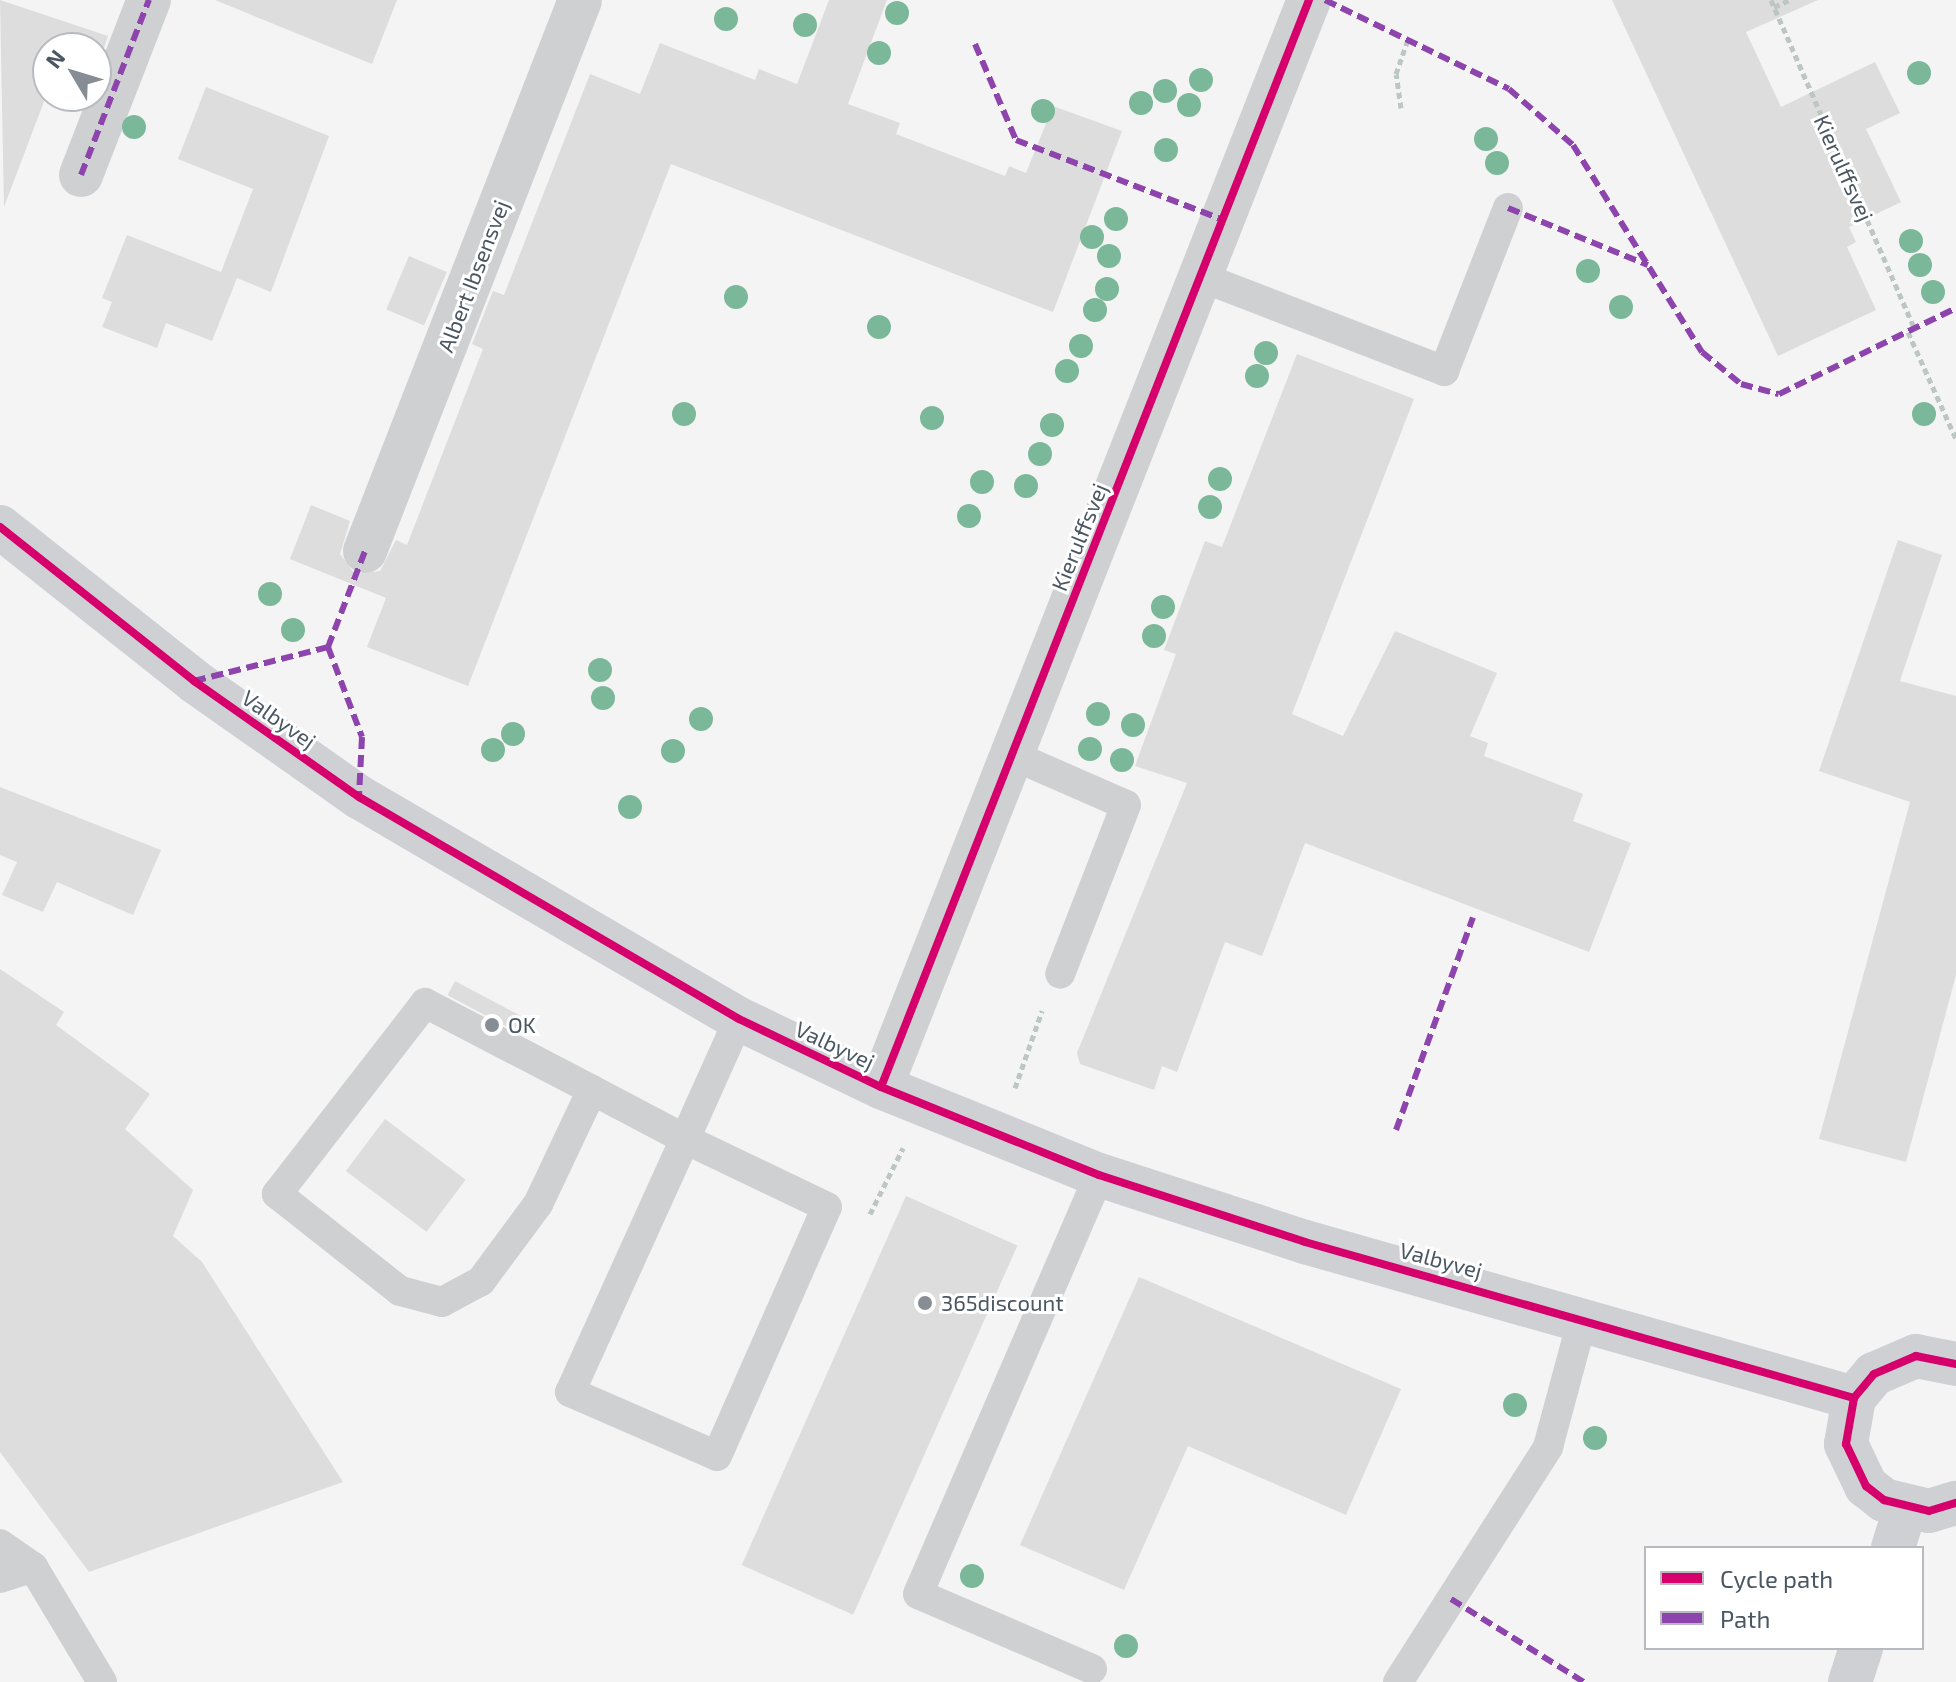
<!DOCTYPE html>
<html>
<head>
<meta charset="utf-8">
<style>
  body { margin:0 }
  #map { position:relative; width:1956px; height:1682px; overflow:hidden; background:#f4f4f4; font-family:"Exo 2",sans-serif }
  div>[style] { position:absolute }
  .building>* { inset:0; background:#ddddde; transform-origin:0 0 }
  .path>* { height:5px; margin-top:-2.5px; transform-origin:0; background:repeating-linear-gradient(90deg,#bcc7c4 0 6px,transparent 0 10px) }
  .lane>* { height:30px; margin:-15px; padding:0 15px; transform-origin:15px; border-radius:15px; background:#ced0d2 }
  .street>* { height:44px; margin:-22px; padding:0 22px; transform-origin:22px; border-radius:22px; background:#ced0d2 }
  .secondary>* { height:44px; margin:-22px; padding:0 22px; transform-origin:22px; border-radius:22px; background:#ced0d4 }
  .quiet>* { height:6px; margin-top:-3px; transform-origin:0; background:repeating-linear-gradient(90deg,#8e44ad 0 12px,transparent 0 18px) }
  .cycleway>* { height:8px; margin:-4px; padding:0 4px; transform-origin:4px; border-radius:4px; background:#d6006c }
  .trees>* { width:24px; height:24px; margin:-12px; border-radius:50%; background:#7ab899 }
  .dots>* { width:22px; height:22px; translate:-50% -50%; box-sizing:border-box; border:4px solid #fff; border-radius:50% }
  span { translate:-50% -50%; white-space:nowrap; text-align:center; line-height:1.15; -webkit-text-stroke:6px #fff; paint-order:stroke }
  .street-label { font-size:22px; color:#4a5661 }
  .poi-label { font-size:22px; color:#4a5661 }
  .left { translate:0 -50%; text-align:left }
  .legend { position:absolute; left:1644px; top:1546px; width:280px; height:104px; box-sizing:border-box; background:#fff; border:2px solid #b7bbc0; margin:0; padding:10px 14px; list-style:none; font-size:24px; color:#4a5661 }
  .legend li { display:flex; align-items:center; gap:16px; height:40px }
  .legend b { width:40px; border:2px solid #b7bbc0 }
  .north { position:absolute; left:32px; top:32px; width:80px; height:80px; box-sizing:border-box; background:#fff; border:2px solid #b7bbc0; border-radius:50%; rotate:308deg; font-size:22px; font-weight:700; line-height:32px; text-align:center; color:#4a5661 }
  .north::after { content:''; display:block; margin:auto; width:28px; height:36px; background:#868d94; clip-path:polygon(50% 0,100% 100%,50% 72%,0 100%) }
</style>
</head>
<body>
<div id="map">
  <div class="building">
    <i style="clip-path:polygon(0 0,108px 36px,104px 48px,48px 48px,48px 91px,4px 207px)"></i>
    <i style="clip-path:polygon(215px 0,397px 0,372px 64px)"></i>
    <i style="clip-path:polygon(829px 0,887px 0,848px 104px,900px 123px,896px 134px,1005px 176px,1009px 166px,1026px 173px,1053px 106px,1122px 131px,1053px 312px,671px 164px,468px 686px,367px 647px,386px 598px,290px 559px,311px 505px,350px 521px,340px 554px,355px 574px,380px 571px,396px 540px,407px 545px,483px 349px,472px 344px,493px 291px,504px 295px,590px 74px,640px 94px,660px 43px,755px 80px,759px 69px,797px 84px)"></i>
    <i style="clip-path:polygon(1612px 0,1818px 0,1746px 32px,1781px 107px,1875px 62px,1900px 113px,1866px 129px,1901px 202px,1849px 227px,1856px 242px,1847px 247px,1876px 310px,1778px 356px)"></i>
    <i style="clip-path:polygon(206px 87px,329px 136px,271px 292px,237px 278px,212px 341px,166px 323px,157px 348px,102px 327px,112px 302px,102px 298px,127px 235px,221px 272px,253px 189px,178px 159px)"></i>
    <i style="left:409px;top:256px;width:41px;height:58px;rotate:23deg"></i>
    <i style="clip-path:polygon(1297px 354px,1414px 399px,1292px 714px,1343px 736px,1395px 631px,1497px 673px,1470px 736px,1488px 743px,1484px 756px,1583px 794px,1573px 821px,1631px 843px,1589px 952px,1305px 843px,1262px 956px,1225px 942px,1177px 1072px,1162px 1066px,1154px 1090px,1080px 1064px,1077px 1053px,1187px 783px,1135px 766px,1176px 654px,1164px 650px,1205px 541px,1222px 547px)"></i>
    <i style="clip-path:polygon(1898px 540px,1942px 555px,1900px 681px,1956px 696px,1956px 975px,1906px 1162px,1819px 1139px,1910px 802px,1819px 771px)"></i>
    <i style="clip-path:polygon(0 787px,161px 850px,133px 915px,57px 882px,43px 912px,2px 895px,17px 862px,0 855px)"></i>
    <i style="clip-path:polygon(0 969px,64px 1012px,56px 1025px,150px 1094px,125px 1129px,193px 1190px,173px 1236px,202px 1262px,343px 1482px,89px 1572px,0 1452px)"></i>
    <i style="left:455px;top:981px;width:78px;height:16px;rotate:28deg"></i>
    <i style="left:385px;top:1119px;width:101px;height:65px;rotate:37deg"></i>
    <i style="left:906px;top:1196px;width:122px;height:404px;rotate:24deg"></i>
    <i style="clip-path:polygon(1139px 1277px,1401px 1389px,1346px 1515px,1188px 1446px,1124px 1590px,1020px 1545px)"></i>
  </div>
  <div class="path">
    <i style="left:1771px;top:0;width:360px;rotate:66.4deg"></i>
    <i style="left:1774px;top:7px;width:17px;rotate:-24deg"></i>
    <i style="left:1401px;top:108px;width:34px;rotate:-98deg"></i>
    <i style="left:1396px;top:74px;width:36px;rotate:-71deg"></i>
    <i style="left:1908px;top:332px;width:117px;rotate:65.8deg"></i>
    <i style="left:1015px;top:1088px;width:82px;rotate:-70.7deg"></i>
    <i style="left:870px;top:1214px;width:74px;rotate:-63.4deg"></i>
  </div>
  <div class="lane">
    <i style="left:1201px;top:277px;width:261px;rotate:21.1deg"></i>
    <i style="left:1444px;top:371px;width:175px;rotate:-68.6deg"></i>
    <i style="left:1012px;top:755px;width:124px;rotate:23.7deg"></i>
    <i style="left:1126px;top:805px;width:181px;rotate:111.3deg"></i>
    <i style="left:592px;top:1090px;width:126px;rotate:115.3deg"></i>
    <i style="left:538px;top:1204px;width:96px;rotate:126.5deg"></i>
    <i style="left:481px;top:1281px;width:44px;rotate:151.7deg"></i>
    <i style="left:442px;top:1302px;width:43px;rotate:-165.3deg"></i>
    <i style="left:400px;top:1291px;width:157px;rotate:-141.7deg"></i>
    <i style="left:277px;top:1194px;width:242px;rotate:-52.2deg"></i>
    <i style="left:425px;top:1003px;width:188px;rotate:27.5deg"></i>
    <i style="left:592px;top:1090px;width:105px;rotate:27.8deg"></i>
    <i style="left:685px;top:1139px;width:278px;rotate:114.4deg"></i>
    <i style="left:570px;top:1392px;width:160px;rotate:23.5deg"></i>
    <i style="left:717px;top:1456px;width:272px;rotate:-66.2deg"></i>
    <i style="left:827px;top:1207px;width:157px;rotate:-154.4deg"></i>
    <i style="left:685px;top:1139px;width:132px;rotate:-65.8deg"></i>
    <i style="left:0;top:1544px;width:40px;rotate:34.9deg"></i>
    <i style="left:0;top:1578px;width:35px;rotate:-18deg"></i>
    <i style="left:33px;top:1567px;width:134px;rotate:59deg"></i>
    <i style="left:1092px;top:1669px;width:189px;rotate:-156.7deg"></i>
    <i style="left:918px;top:1594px;width:456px;rotate:-66.6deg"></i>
    <i style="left:1398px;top:1682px;width:279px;rotate:-57.4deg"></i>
    <i style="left:1548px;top:1447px;width:135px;rotate:-74.9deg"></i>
  </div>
  <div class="street">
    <i style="left:81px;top:175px;width:188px;rotate:-68.8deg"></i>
    <i style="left:365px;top:551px;width:591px;rotate:-68.68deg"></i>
    <i style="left:881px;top:1087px;width:1168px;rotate:-68.51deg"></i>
  </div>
  <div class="secondary">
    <i style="left:0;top:527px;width:248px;rotate:38.4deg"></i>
    <i style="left:194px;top:681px;width:202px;rotate:35.1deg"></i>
    <i style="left:359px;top:797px;width:440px;rotate:30.3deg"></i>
    <i style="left:739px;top:1019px;width:157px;rotate:25.6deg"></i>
    <i style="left:881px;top:1087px;width:235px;rotate:22deg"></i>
    <i style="left:1099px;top:1175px;width:217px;rotate:18deg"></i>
    <i style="left:1305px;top:1242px;width:571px;rotate:15.86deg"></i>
    <i style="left:1956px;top:1364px;width:41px;rotate:-168.7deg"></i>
    <i style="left:1916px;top:1356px;width:46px;rotate:156.8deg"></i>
    <i style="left:1874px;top:1374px;width:31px;rotate:130deg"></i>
    <i style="left:1854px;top:1398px;width:47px;rotate:99.9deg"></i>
    <i style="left:1846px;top:1444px;width:47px;rotate:64.5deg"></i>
    <i style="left:1866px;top:1486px;width:23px;rotate:38deg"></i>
    <i style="left:1884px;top:1500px;width:46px;rotate:13.7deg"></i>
    <i style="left:1929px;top:1511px;width:28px;rotate:-17deg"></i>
    <i style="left:1893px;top:1548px;width:41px;rotate:-72.9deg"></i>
    <i style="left:1850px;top:1682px;width:36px;rotate:-72deg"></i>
  </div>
  <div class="quiet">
    <i style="left:1325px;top:0;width:204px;rotate:25.8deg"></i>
    <i style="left:1509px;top:89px;width:85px;rotate:41.2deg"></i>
    <i style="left:1573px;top:145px;width:244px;rotate:58.1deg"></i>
    <i style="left:1702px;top:352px;width:50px;rotate:39.4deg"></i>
    <i style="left:1741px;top:384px;width:39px;rotate:15deg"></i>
    <i style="left:1779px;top:394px;width:197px;rotate:-25.9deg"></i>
    <i style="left:975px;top:44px;width:104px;rotate:66.9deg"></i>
    <i style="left:1016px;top:140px;width:222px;rotate:21.1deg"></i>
    <i style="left:81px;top:175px;width:188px;rotate:-68.8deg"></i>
    <i style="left:1508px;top:208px;width:151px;rotate:22.2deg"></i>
    <i style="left:328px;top:647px;width:103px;rotate:-68.9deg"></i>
    <i style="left:194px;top:681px;width:138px;rotate:-14.2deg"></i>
    <i style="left:328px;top:647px;width:96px;rotate:69.3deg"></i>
    <i style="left:362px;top:737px;width:60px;rotate:92.9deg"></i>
    <i style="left:1396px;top:1130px;width:226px;rotate:-70.1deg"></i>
    <i style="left:1451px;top:1599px;width:157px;rotate:32deg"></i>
  </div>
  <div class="cycleway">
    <i style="left:0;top:527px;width:248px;rotate:38.4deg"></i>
    <i style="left:194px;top:681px;width:202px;rotate:35.1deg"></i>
    <i style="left:359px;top:797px;width:440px;rotate:30.3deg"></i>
    <i style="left:739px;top:1019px;width:157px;rotate:25.6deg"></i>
    <i style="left:881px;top:1087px;width:235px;rotate:22deg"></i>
    <i style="left:1099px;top:1175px;width:217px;rotate:18deg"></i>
    <i style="left:1305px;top:1242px;width:571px;rotate:15.86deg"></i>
    <i style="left:881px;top:1087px;width:1168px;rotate:-68.51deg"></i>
    <i style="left:1956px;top:1364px;width:41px;rotate:-168.7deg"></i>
    <i style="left:1916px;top:1356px;width:46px;rotate:156.8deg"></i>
    <i style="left:1874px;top:1374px;width:31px;rotate:130deg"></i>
    <i style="left:1854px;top:1398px;width:47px;rotate:99.9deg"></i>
    <i style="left:1846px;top:1444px;width:47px;rotate:64.5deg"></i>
    <i style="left:1866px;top:1486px;width:23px;rotate:38deg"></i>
    <i style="left:1884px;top:1500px;width:46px;rotate:13.7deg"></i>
    <i style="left:1929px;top:1511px;width:28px;rotate:-17deg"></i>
  </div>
  <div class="trees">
    <i style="left:897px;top:13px"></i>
    <i style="left:726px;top:19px"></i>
    <i style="left:805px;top:25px"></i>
    <i style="left:879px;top:53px"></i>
    <i style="left:1919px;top:73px"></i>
    <i style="left:1201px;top:80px"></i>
    <i style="left:1165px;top:91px"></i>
    <i style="left:1141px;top:103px"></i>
    <i style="left:1189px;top:105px"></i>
    <i style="left:1043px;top:111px"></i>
    <i style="left:134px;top:127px"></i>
    <i style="left:1486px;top:139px"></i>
    <i style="left:1166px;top:150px"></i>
    <i style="left:1497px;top:163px"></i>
    <i style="left:1116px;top:219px"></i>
    <i style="left:1092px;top:237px"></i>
    <i style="left:1911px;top:241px"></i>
    <i style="left:1109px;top:256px"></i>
    <i style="left:1920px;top:265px"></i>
    <i style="left:1588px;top:271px"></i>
    <i style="left:1107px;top:289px"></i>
    <i style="left:1933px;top:292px"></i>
    <i style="left:736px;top:297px"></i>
    <i style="left:1621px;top:307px"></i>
    <i style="left:1095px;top:310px"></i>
    <i style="left:879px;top:327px"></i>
    <i style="left:1081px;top:346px"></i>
    <i style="left:1266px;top:353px"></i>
    <i style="left:1067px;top:371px"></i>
    <i style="left:1257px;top:376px"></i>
    <i style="left:684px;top:414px"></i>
    <i style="left:1924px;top:414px"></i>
    <i style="left:932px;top:418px"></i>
    <i style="left:1052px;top:425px"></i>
    <i style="left:1040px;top:454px"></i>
    <i style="left:1220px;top:479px"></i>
    <i style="left:982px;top:482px"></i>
    <i style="left:1026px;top:486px"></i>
    <i style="left:1210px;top:507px"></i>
    <i style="left:969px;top:516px"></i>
    <i style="left:270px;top:594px"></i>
    <i style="left:1163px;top:607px"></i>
    <i style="left:293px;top:630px"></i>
    <i style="left:1154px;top:636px"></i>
    <i style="left:600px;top:670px"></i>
    <i style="left:603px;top:698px"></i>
    <i style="left:1098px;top:714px"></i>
    <i style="left:701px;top:719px"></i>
    <i style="left:1133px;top:725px"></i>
    <i style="left:513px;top:734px"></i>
    <i style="left:1090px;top:749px"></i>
    <i style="left:493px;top:750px"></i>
    <i style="left:673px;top:751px"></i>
    <i style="left:1122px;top:760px"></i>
    <i style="left:630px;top:807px"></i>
    <i style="left:1515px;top:1405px"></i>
    <i style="left:1595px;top:1438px"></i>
    <i style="left:972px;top:1576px"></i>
    <i style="left:1126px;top:1646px"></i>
  </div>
  <div class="dots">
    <i style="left:492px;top:1025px;background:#868d94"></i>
    <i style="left:925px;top:1303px;background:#868d94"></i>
  </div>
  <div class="street-label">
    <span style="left:1844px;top:168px;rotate:66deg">Kierulffsvej</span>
    <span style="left:473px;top:276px;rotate:-69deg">Albert Ibsensvej</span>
    <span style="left:1079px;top:537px;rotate:-68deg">Kierulffsvej</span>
    <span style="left:279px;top:719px;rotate:35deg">Valbyvej</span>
    <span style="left:835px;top:1045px;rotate:25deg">Valbyvej</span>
    <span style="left:1441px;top:1260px;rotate:15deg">Valbyvej</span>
  </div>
  <div class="poi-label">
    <span class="left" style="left:508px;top:1025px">OK</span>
    <span class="left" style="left:941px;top:1303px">365discount</span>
  </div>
  <ul class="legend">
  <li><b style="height:10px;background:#d6006c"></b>Cycle path</li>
  <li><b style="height:10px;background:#8e44ad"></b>Path</li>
  </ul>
  <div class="north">N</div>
</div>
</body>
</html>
